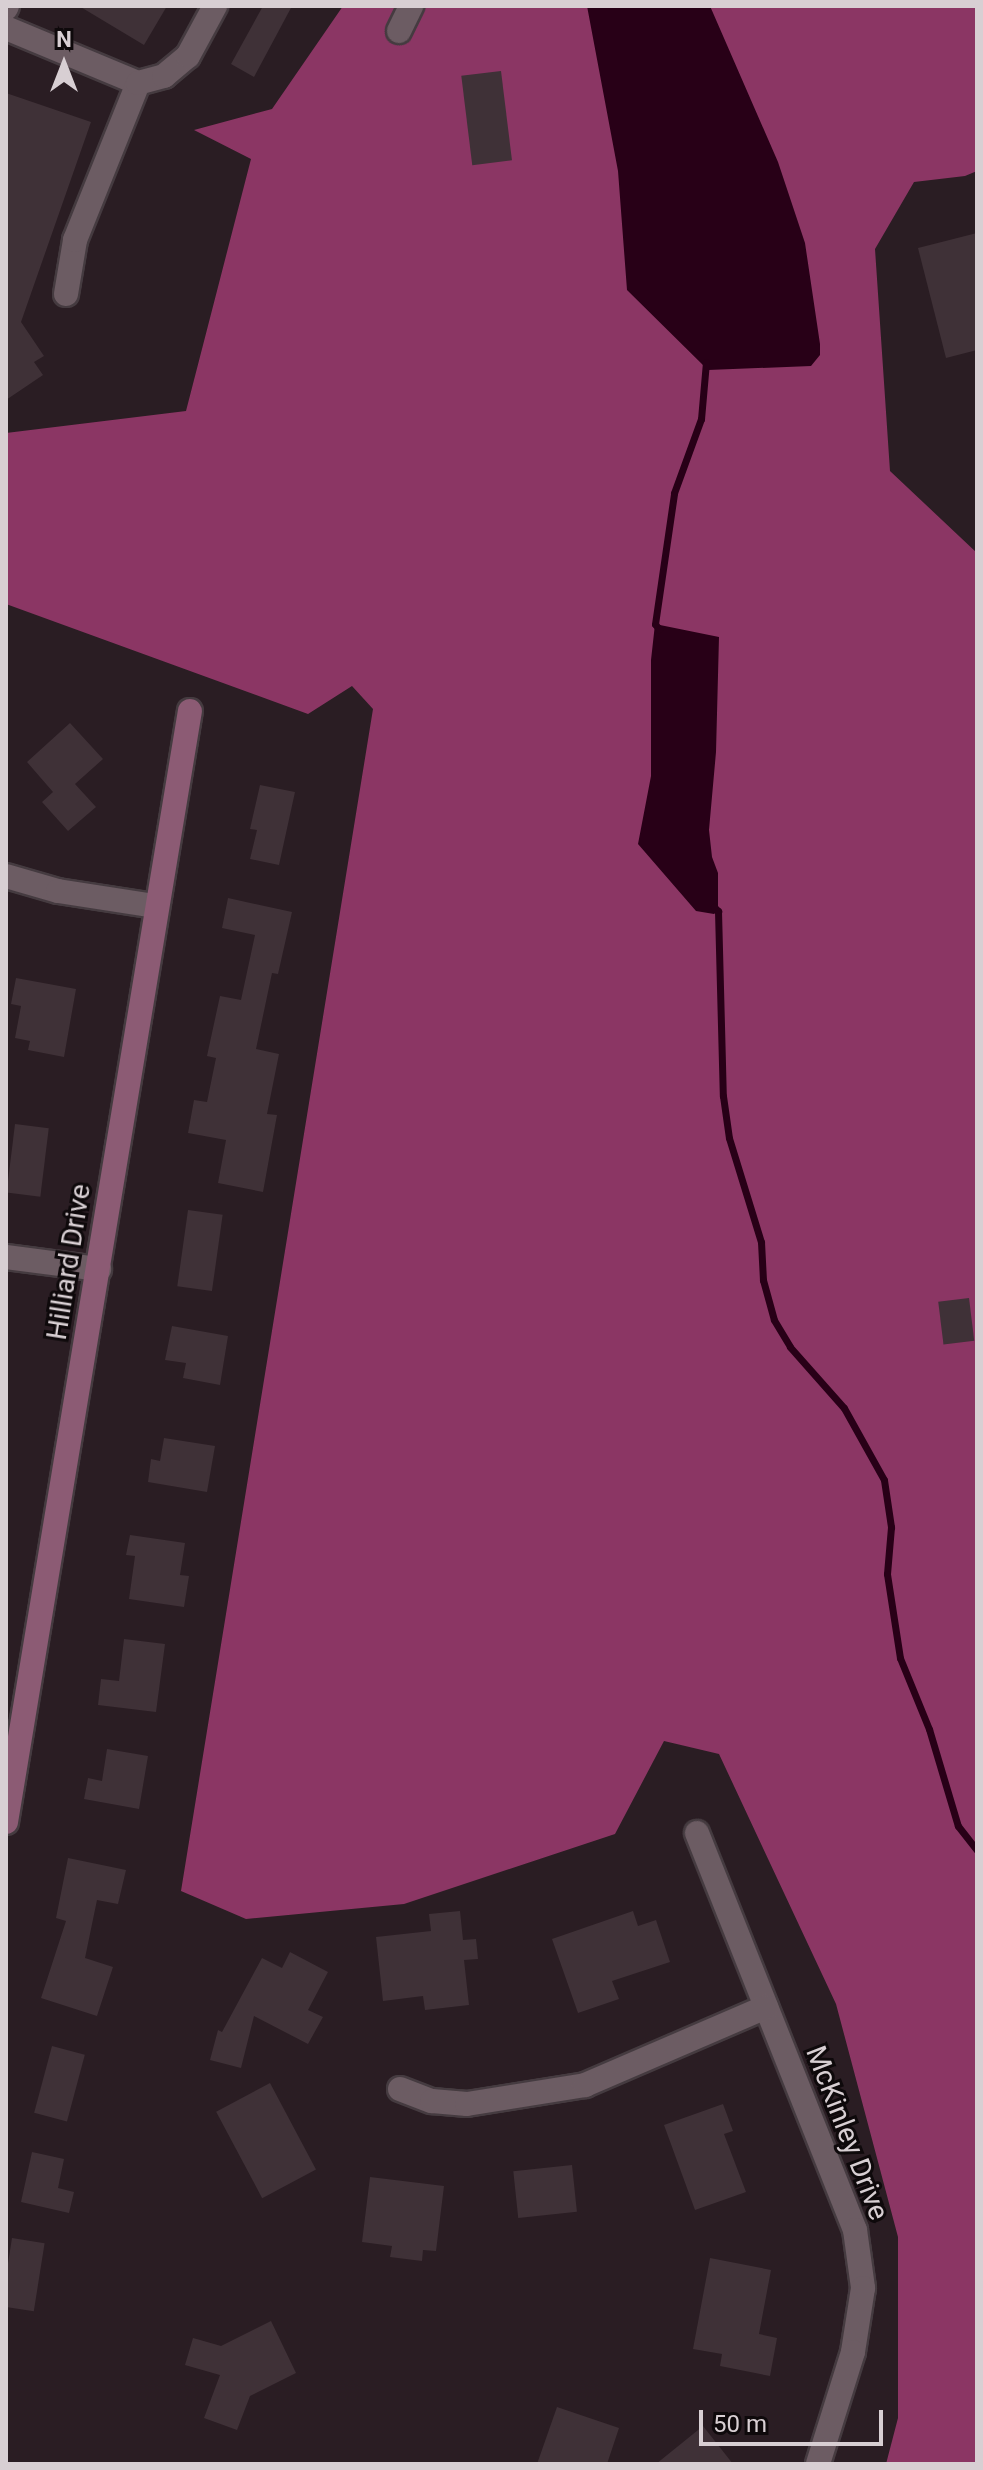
<!DOCTYPE html>
<html>
<head>
<meta charset="utf-8">
<style>
  body { margin:0 }
  #map { position:relative; width:983px; height:2470px; overflow:hidden; background:#2a1d23; font-family:Roboto,sans-serif }
  div>[style] { position:absolute }
  .forest>* { inset:0; background:#8b3664 }
  .water>* { inset:0; background:#280017 }
  .stream>* { height:7px; margin:-3.5px; padding:0 3.5px; transform-origin:3.5px; border-radius:3.5px; background:#280017 }
  .building>* { inset:0; background:#3f3137; transform-origin:0 0 }
  .roads { filter:drop-shadow(2px 0 #453b40) drop-shadow(-2px 0 #453b40) drop-shadow(0 2px #453b40) drop-shadow(0 -2px #453b40) }
  .street>* { height:24px; margin:-12px; padding:0 12px; transform-origin:12px; border-radius:12px; background:#6c5c63 }
  .secondary>* { height:24px; margin:-12px; padding:0 12px; transform-origin:12px; border-radius:12px; background:#8c5b74 }
  span { translate:-50% -50%; white-space:nowrap; text-align:center; line-height:1.15; -webkit-text-stroke:6px #0e090b; paint-order:stroke }
  .street-label { font-size:28px; color:#d8cfd3 }
  .frame { position:absolute; inset:0; border:8px solid #d8cfd3; pointer-events:none }
  .north { position:absolute; left:24px; top:24px; width:80px; height:80px; -webkit-text-stroke:6px #0e090b; paint-order:stroke; rotate:0deg; font-size:22px; font-weight:700; line-height:32px; text-align:center; color:#d8cfd3 }
  .north::after { content:''; display:block; margin:auto; width:28px; height:36px; background:#d8cfd3; clip-path:polygon(50% 0,100% 100%,50% 72%,0 100%) }
  .scale { position:absolute; left:699px; top:2410px; width:184px; height:36px; box-sizing:border-box; border:4px solid #d8cfd3; border-top:0; padding-left:10px; font-size:24px; line-height:28px; white-space:nowrap; color:#d8cfd3; -webkit-text-stroke:6px #0e090b; paint-order:stroke }
</style>
</head>
<body>
<div id="map">
  <div class="forest">
    <i style="clip-path:polygon(343px 6px,977px 6px,977px 171px,965px 176px,914px 182px,875px 249px,890px 471px,977px 553px,977px 2464px,886px 2464px,898px 2418px,898px 2237px,836px 2004px,719px 1754px,664px 1741px,615px 1834px,404px 1904px,246px 1919px,181px 1891px,373px 709px,352px 686px,308px 714px,6px 604px,6px 433px,186px 411px,251px 159px,194px 130px,272px 109px)"></i>
  </div>
  <div class="water">
    <i style="clip-path:polygon(587px 6px,710px 6px,778px 162px,805px 243px,820px 344px,820px 355px,811px 366px,708px 370px,627px 290px,618px 171px)"></i>
    <i style="clip-path:polygon(655px 624px,719px 637px,716px 752px,709px 830px,712px 857px,718px 873px,718px 911px,714px 914px,696px 911px,638px 844px,651px 776px,651px 660px)"></i>
  </div>
  <div class="stream">
    <i style="left:659px;top:629px;width:6px;rotate:-129deg"></i>
    <i style="left:655px;top:624px;width:132px;rotate:-81.7deg"></i>
    <i style="left:674px;top:493px;width:79px;rotate:-70deg"></i>
    <i style="left:701px;top:419px;width:57px;rotate:-85deg"></i>
    <i style="left:714px;top:907px;width:6px;rotate:45deg"></i>
    <i style="left:718px;top:911px;width:185px;rotate:88.5deg"></i>
    <i style="left:723px;top:1096px;width:42px;rotate:81.9deg"></i>
    <i style="left:729px;top:1138px;width:109px;rotate:72.9deg"></i>
    <i style="left:761px;top:1242px;width:38px;rotate:87deg"></i>
    <i style="left:763px;top:1280px;width:41px;rotate:74.6deg"></i>
    <i style="left:774px;top:1320px;width:31px;rotate:59deg"></i>
    <i style="left:790px;top:1347px;width:81px;rotate:48.5deg"></i>
    <i style="left:844px;top:1408px;width:82px;rotate:60.9deg"></i>
    <i style="left:884px;top:1480px;width:48px;rotate:81.5deg"></i>
    <i style="left:891px;top:1527px;width:47px;rotate:94.9deg"></i>
    <i style="left:887px;top:1574px;width:85px;rotate:81.2deg"></i>
    <i style="left:900px;top:1658px;width:77px;rotate:67.8deg"></i>
    <i style="left:929px;top:1729px;width:101px;rotate:73.4deg"></i>
    <i style="left:958px;top:1826px;width:31px;rotate:52deg"></i>
  </div>
  <div class="building">
    <i style="clip-path:polygon(79px 6px,167px 6px,144px 45px)"></i>
    <i style="clip-path:polygon(263px 6px,292px 6px,254px 77px,231px 64px)"></i>
    <i style="left:501px;top:71px;width:90px;height:40px;rotate:83deg"></i>
    <i style="clip-path:polygon(6px 93px,91px 122px,21px 322px,44px 356px,34px 362px,43px 375px,6px 400px)"></i>
    <i style="clip-path:polygon(977px 233px,977px 350px,946px 358px,918px 248px)"></i>
    <i style="clip-path:polygon(70px 723px,103px 759px,75px 784px,96px 807px,68px 831px,42px 802px,53px 792px,27px 762px)"></i>
    <i style="clip-path:polygon(260px 785px,295px 792px,279px 865px,250px 859px,257px 830px,250px 829px)"></i>
    <i style="clip-path:polygon(228px 898px,292px 912px,278px 974px,272px 973px,256px 1049px,279px 1054px,267px 1114px,277px 1115px,263px 1192px,218px 1183px,226px 1140px,188px 1133px,194px 1100px,207px 1102px,216px 1058px,207px 1056px,220px 996px,241px 1000px,255px 935px,222px 928px)"></i>
    <i style="clip-path:polygon(16px 978px,76px 989px,64px 1057px,28px 1050px,30px 1041px,15px 1038px,21px 1006px,11px 1004px)"></i>
    <i style="left:15px;top:1124px;width:34px;height:69px;rotate:7deg"></i>
    <i style="left:188px;top:1210px;width:35px;height:77px;rotate:8deg"></i>
    <i style="left:969px;top:1298px;width:43px;height:31px;rotate:83deg"></i>
    <i style="clip-path:polygon(172px 1326px,228px 1336px,220px 1385px,183px 1378px,186px 1363px,165px 1360px)"></i>
    <i style="clip-path:polygon(164px 1438px,215px 1446px,207px 1492px,148px 1482px,151px 1459px,160px 1461px)"></i>
    <i style="clip-path:polygon(130px 1535px,185px 1543px,180px 1575px,189px 1576px,184px 1607px,129px 1599px,135px 1556px,126px 1555px)"></i>
    <i style="clip-path:polygon(124px 1639px,165px 1644px,156px 1712px,98px 1705px,101px 1679px,119px 1681px)"></i>
    <i style="clip-path:polygon(107px 1749px,148px 1756px,139px 1809px,84px 1799px,88px 1778px,102px 1781px)"></i>
    <i style="clip-path:polygon(68px 1858px,126px 1870px,118px 1904px,97px 1900px,85px 1958px,113px 1967px,97px 2016px,41px 1998px,66px 1921px,56px 1918px)"></i>
    <i style="clip-path:polygon(460px 1911px,463px 1940px,476px 1939px,478px 1959px,464px 1960px,469px 2005px,425px 2010px,423px 1996px,383px 2001px,376px 1937px,431px 1931px,429px 1914px)"></i>
    <i style="clip-path:polygon(633px 1911px,638px 1926px,656px 1920px,670px 1962px,612px 1981px,619px 1999px,578px 2013px,552px 1939px)"></i>
    <i style="clip-path:polygon(290px 1952px,328px 1972px,308px 2010px,323px 2017px,308px 2044px,254px 2016px,241px 2068px,210px 2060px,218px 2030px,222px 2032px,262px 1958px,282px 1968px)"></i>
    <i style="left:52px;top:2046px;width:34px;height:69px;rotate:15deg"></i>
    <i style="left:270px;top:2083px;width:98px;height:61px;rotate:62deg"></i>
    <i style="clip-path:polygon(723px 2104px,733px 2131px,724px 2134px,746px 2192px,695px 2210px,664px 2125px)"></i>
    <i style="clip-path:polygon(32px 2152px,64px 2159px,58px 2188px,74px 2192px,69px 2213px,21px 2202px)"></i>
    <i style="left:572px;top:2165px;width:47px;height:59px;rotate:84deg"></i>
    <i style="clip-path:polygon(370px 2177px,444px 2186px,436px 2251px,423px 2250px,422px 2261px,390px 2257px,392px 2246px,362px 2242px)"></i>
    <i style="left:12px;top:2238px;width:33px;height:69px;rotate:9deg"></i>
    <i style="clip-path:polygon(710px 2258px,771px 2270px,759px 2334px,777px 2338px,770px 2376px,720px 2366px,722px 2354px,693px 2349px)"></i>
    <i style="clip-path:polygon(271px 2321px,296px 2373px,250px 2396px,237px 2430px,204px 2418px,220px 2375px,185px 2365px,193px 2338px,221px 2346px)"></i>
    <i style="clip-path:polygon(557px 2407px,619px 2428px,607px 2464px,537px 2464px)"></i>
    <i style="clip-path:polygon(703px 2426px,733px 2464px,656px 2464px)"></i>
  </div>
  <div class="roads">
    <div class="street">
      <i style="left:6px;top:8px;width:2px;rotate:-63deg"></i>
      <i style="left:6px;top:28px;width:143px;rotate:22.6deg"></i>
      <i style="left:399px;top:31px;width:28px;rotate:-64deg"></i>
      <i style="left:66px;top:294px;width:55px;rotate:-80.5deg"></i>
      <i style="left:75px;top:240px;width:169px;rotate:-68.1deg"></i>
      <i style="left:138px;top:83px;width:27px;rotate:-15deg"></i>
      <i style="left:164px;top:76px;width:31px;rotate:-40deg"></i>
      <i style="left:188px;top:56px;width:57px;rotate:-61.6deg"></i>
      <i style="left:6px;top:876px;width:54px;rotate:16.1deg"></i>
      <i style="left:58px;top:891px;width:98px;rotate:8.8deg"></i>
      <i style="left:6px;top:1257px;width:94px;rotate:7.4deg"></i>
      <i style="left:697px;top:1833px;width:427px;rotate:68.3deg"></i>
      <i style="left:855px;top:2230px;width:59px;rotate:82.1deg"></i>
      <i style="left:863px;top:2288px;width:65px;rotate:98.9deg"></i>
      <i style="left:853px;top:2352px;width:117px;rotate:107.4deg"></i>
      <i style="left:400px;top:2089px;width:34px;rotate:21deg"></i>
      <i style="left:432px;top:2101px;width:35px;rotate:5deg"></i>
      <i style="left:467px;top:2104px;width:120px;rotate:-9.1deg"></i>
      <i style="left:585px;top:2085px;width:197px;rotate:-23.3deg"></i>
    </div>
    <div class="secondary">
      <i style="left:6px;top:1822px;width:1126px;rotate:-80.6deg"></i>
    </div>
  </div>
  <div class="street-label">
    <span style="left:69px;top:1262px;rotate:-81deg">Hilliard Drive</span>
    <span style="left:847px;top:2133px;rotate:69deg">McKinley Drive</span>
  </div>
  <div class="frame"></div>
  <div class="north">N</div>
  <div class="scale">50 m</div>
</div>
</body>
</html>
